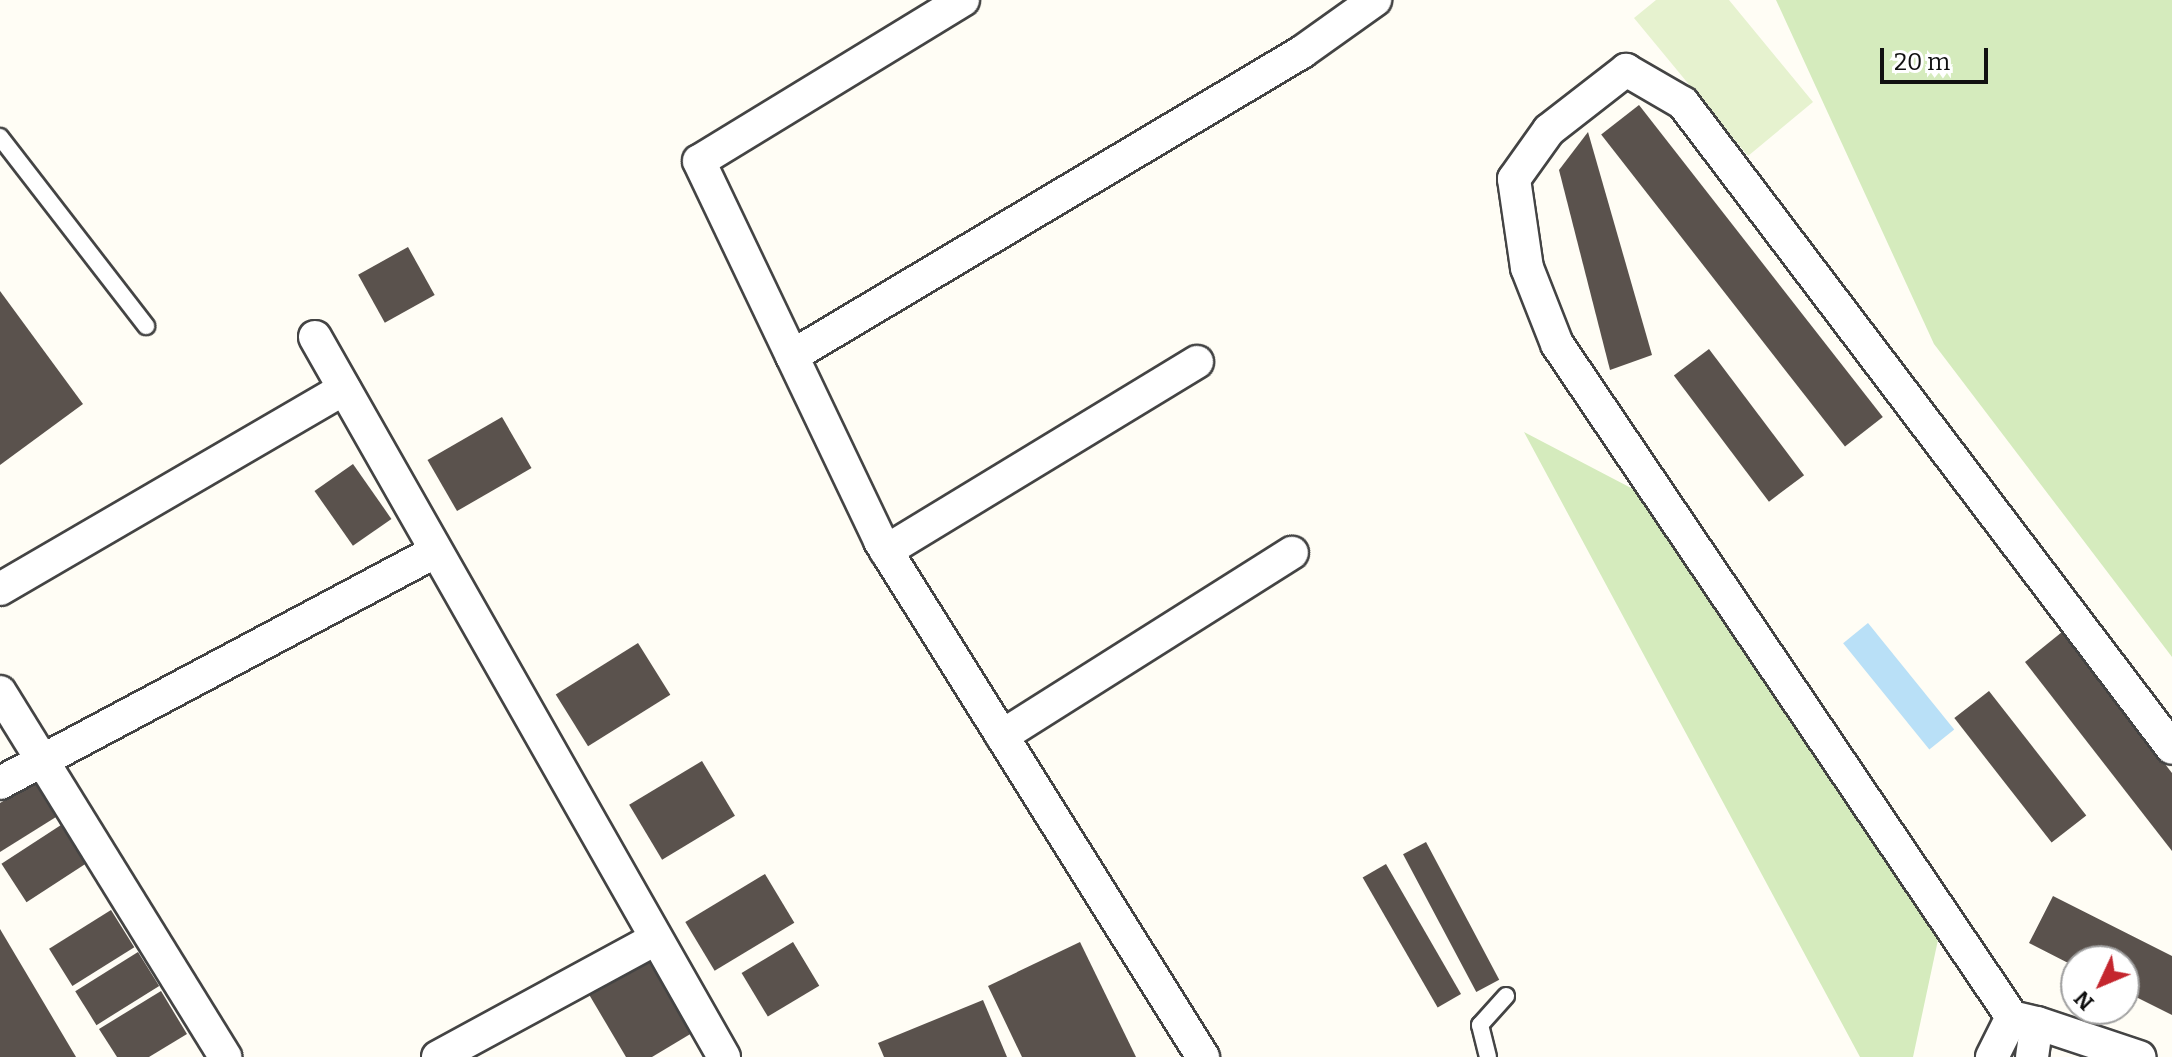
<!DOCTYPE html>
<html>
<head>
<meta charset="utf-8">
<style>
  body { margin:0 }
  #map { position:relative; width:2172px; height:1057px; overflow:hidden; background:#fffdf5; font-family:Bitter,serif }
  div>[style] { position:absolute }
  .green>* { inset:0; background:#d5ebbd }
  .pitch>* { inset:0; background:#e6f2cf }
  .water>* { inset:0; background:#b9e0f7; transform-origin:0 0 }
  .building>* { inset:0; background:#5a524d; transform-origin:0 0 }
  .roads { filter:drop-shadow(2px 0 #444) drop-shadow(-2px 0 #444) drop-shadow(0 2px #444) drop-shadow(0 -2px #444) }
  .lane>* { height:16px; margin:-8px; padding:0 8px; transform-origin:8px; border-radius:8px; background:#fff }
  .street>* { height:32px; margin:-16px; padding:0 16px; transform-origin:16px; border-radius:16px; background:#fff }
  span { translate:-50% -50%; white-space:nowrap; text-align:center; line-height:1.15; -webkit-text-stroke:8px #fff; paint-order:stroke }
  .north { position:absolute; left:2060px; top:945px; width:80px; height:80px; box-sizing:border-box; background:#fff; border:2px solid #a0a0a0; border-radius:50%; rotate:226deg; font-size:22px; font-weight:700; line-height:32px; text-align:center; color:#111 }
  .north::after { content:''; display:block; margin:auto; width:28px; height:36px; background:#c4262e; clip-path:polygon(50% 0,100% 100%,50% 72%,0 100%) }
  .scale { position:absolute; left:1880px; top:48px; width:108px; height:36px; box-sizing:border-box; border:4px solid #111; border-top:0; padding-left:10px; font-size:24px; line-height:28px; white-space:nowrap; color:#111; -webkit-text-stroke:6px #fff; paint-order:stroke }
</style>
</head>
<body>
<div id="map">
  <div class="green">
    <i style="clip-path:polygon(1776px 0,2172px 0,2172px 657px,1934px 344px)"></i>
    <i style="clip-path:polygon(1524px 432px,1654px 500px,1948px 893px,1913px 1057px,1860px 1057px)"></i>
  </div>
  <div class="pitch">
    <i style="clip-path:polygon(1656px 0,1729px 0,1813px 102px,1748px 156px,1634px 18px)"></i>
  </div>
  <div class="water">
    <i style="left:1868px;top:623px;width:137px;height:32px;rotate:51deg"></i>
  </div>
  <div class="building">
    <i style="left:1639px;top:105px;width:396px;height:48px;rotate:52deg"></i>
    <i style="clip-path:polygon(1588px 132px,1652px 355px,1610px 370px,1559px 170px)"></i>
    <i style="left:408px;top:247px;width:55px;height:57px;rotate:61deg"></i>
    <i style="clip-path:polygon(0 291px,83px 404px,0 465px)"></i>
    <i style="left:1709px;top:349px;width:158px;height:44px;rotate:53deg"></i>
    <i style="left:502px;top:417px;width:59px;height:86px;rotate:60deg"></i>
    <i style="left:353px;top:464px;width:67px;height:47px;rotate:55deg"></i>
    <i style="clip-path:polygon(2062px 632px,2172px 773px,2172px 851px,2025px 662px)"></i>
    <i style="left:638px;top:643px;width:61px;height:97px;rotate:58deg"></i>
    <i style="left:1989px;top:691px;width:158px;height:44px;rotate:52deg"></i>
    <i style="left:702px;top:761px;width:64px;height:85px;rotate:59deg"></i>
    <i style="clip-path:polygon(35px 782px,56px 817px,0 852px,0 803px)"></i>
    <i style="left:61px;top:825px;width:46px;height:71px;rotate:57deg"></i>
    <i style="left:1426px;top:842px;width:156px;height:26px;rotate:62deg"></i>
    <i style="left:1386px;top:864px;width:150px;height:27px;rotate:60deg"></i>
    <i style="left:765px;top:874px;width:57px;height:93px;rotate:59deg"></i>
    <i style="clip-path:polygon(2053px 896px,2172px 956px,2172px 1015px,2124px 991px,2124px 961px,2076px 961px,2076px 967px,2029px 943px)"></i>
    <i style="left:111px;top:910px;width:44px;height:73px;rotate:58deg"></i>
    <i style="clip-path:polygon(0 929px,76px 1057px,0 1057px)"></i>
    <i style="left:793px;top:942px;width:51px;height:60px;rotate:59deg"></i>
    <i style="clip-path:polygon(1080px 942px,1136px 1057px,1022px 1057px,988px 986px)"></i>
    <i style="clip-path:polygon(643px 951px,692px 1033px,652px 1057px,626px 1057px,584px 986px)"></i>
    <i style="left:138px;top:952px;width:40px;height:74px;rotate:58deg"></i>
    <i style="clip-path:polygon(161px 991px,187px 1034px,149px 1057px,117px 1057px,99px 1029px)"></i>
    <i style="clip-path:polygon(983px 1000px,1007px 1057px,884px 1057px,878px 1043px)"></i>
  </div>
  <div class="roads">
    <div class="lane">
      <i style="left:0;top:137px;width:239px;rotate:52.3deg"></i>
      <i style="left:1488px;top:1057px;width:33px;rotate:-104deg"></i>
      <i style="left:1480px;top:1025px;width:39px;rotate:-48deg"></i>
    </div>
    <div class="street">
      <i style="left:963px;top:0;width:309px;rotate:148.6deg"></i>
      <i style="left:699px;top:161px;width:421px;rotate:64.5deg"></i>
      <i style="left:880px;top:541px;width:609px;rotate:57.95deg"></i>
      <i style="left:315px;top:337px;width:828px;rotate:60.4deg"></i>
      <i style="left:792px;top:356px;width:594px;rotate:-30.8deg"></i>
      <i style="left:1302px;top:52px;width:90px;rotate:-35.5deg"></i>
      <i style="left:886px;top:551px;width:364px;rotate:-31.3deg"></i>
      <i style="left:0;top:589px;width:398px;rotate:-30.2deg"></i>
      <i style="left:0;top:692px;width:429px;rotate:58.3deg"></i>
      <i style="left:1002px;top:736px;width:343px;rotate:-32.3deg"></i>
      <i style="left:0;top:783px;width:492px;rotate:-28deg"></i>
      <i style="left:2037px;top:1023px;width:108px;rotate:18.4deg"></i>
      <i style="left:438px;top:1057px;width:247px;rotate:-28.5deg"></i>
      <i style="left:1992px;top:1057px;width:45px;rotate:-63.4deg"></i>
      <i style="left:2032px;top:1057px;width:34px;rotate:-82deg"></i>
      <i style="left:2037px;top:1023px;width:26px;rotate:-167deg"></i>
      <i style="left:2012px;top:1017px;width:812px;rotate:-124.06deg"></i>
      <i style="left:1557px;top:344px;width:82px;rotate:-111.5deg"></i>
      <i style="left:1527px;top:268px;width:90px;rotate:-98.3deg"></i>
      <i style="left:1514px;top:179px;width:60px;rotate:-54.5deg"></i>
      <i style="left:1549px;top:130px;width:98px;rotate:-37.9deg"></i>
      <i style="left:1626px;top:70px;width:66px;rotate:30.1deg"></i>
      <i style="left:1683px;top:103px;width:809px;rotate:52.83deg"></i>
    </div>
  </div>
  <div class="north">N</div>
  <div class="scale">20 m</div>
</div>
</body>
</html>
